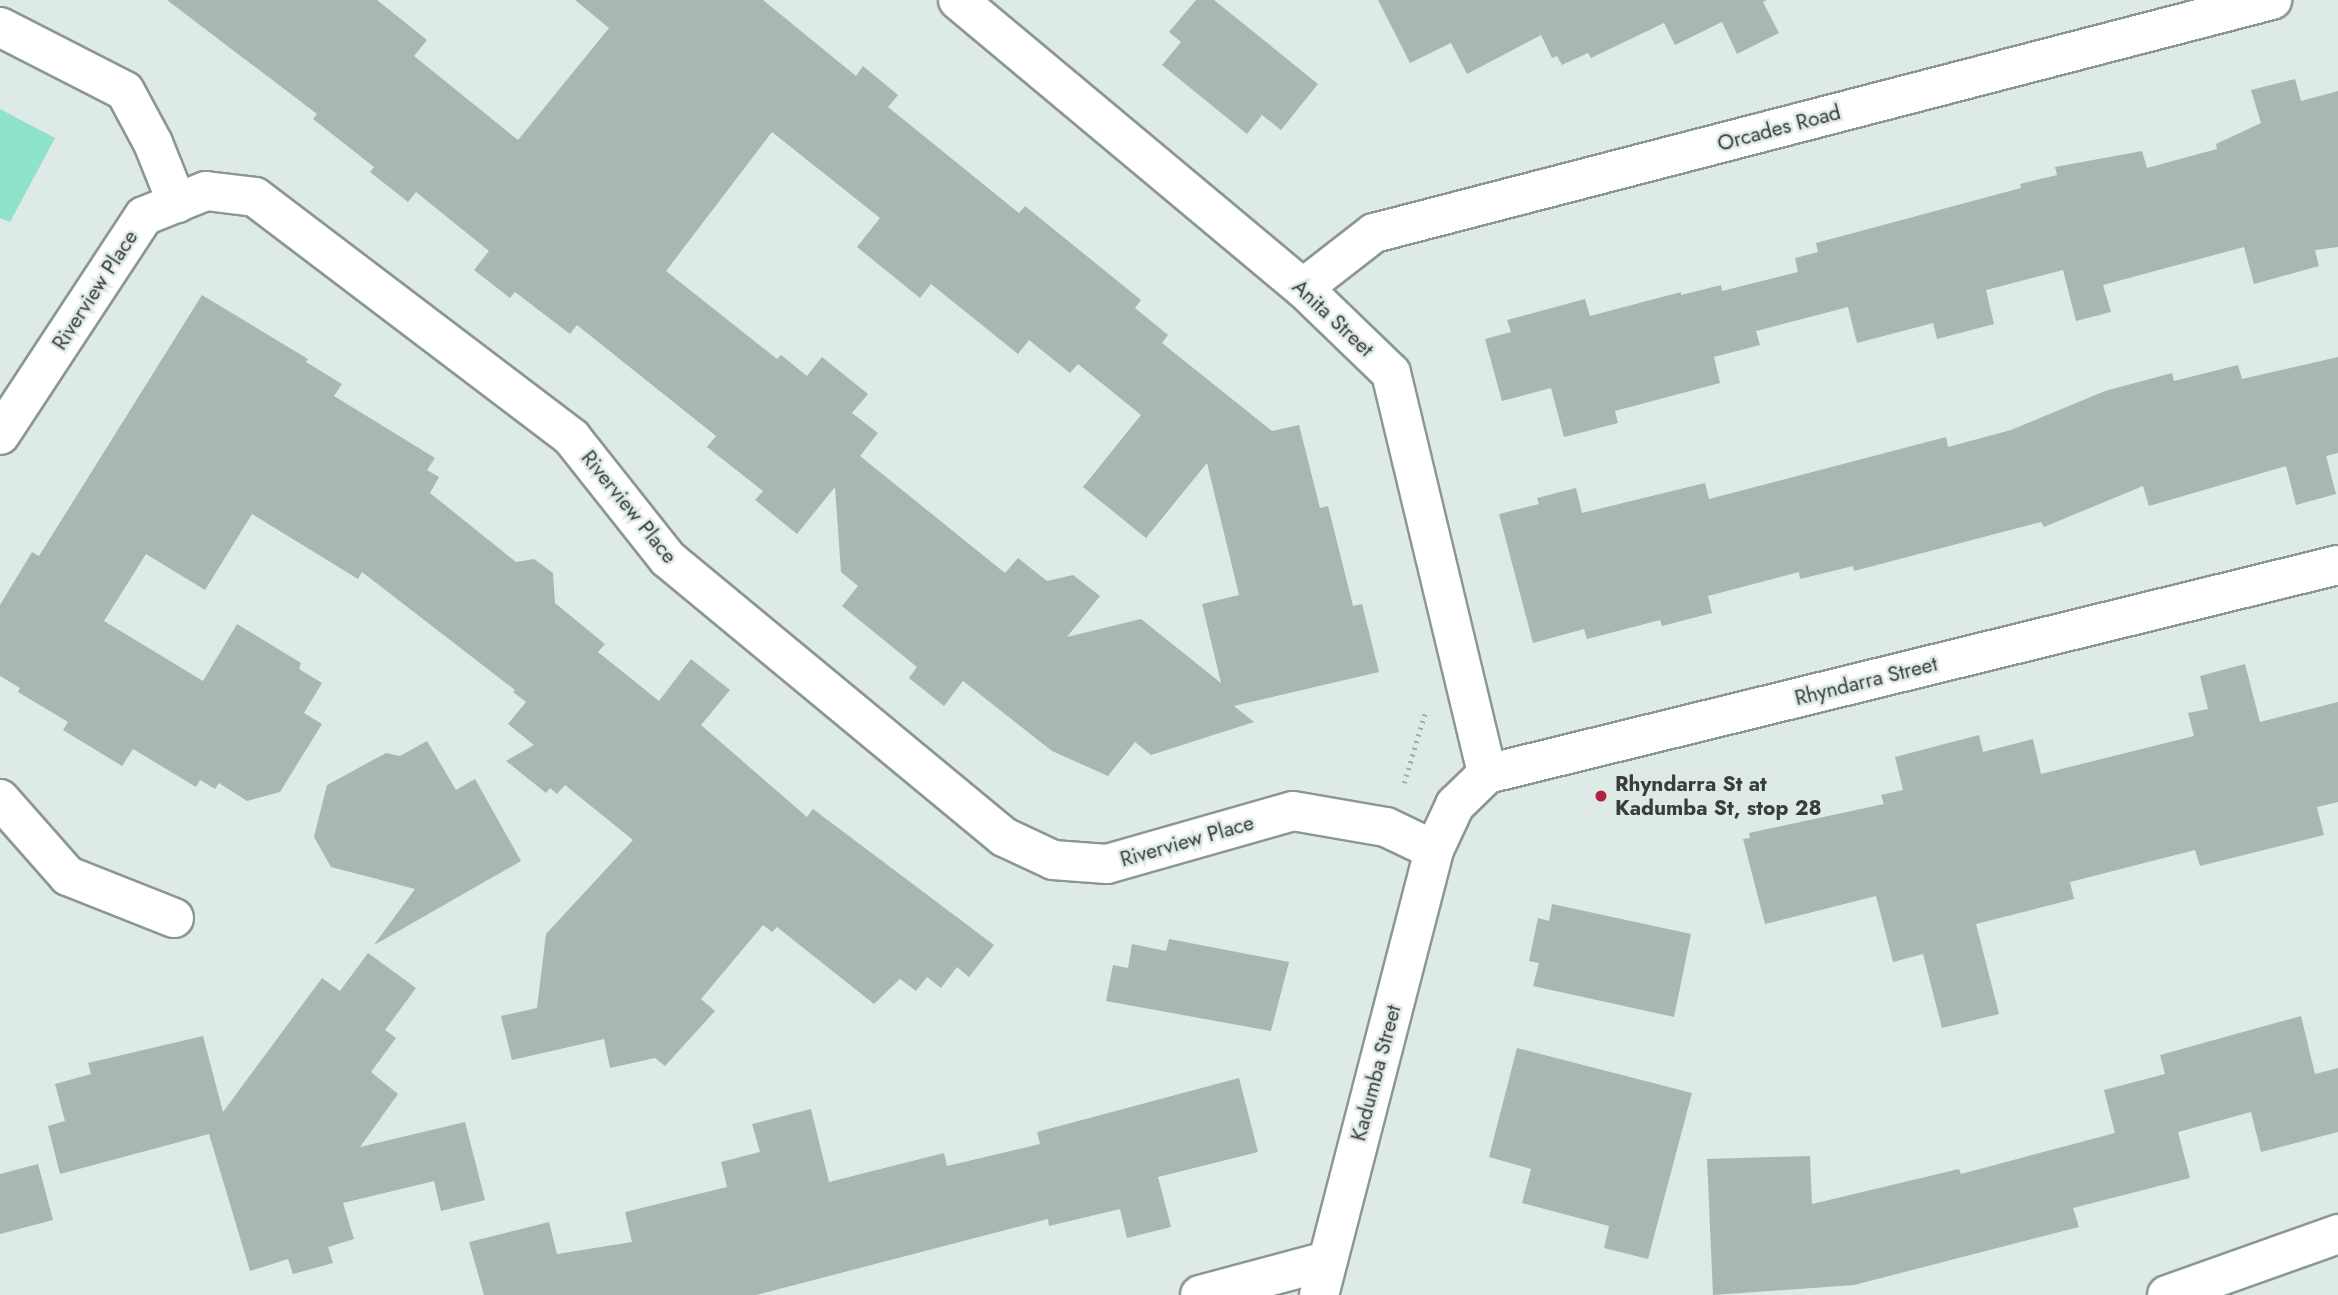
<!DOCTYPE html>
<html>
<head>
<meta charset="utf-8">
<style>
  body { margin:0 }
  #map { position:relative; width:2338px; height:1295px; overflow:hidden; background:#deeae6; font-family:Jost,sans-serif }
  div>[style] { position:absolute }
  .green>* { inset:0; background:#8fe2cb }
  .building>* { inset:0; background:#aab6b2 }
  .path>* { height:4.5px; margin-top:-2.25px; transform-origin:0; background:repeating-linear-gradient(90deg,#a3aca9 0 2px,transparent 0 7px) }
  .roads { filter:drop-shadow(2px 0 #8c9793) drop-shadow(-2px 0 #8c9793) drop-shadow(0 2px #8c9793) drop-shadow(0 -2px #8c9793) }
  .minor>* { height:38px; margin:-19px; padding:0 19px; transform-origin:19px; border-radius:19px; background:#fff }
  .dots>* { width:19px; height:19px; translate:-50% -50%; box-sizing:border-box; border:4px solid #deeae6; border-radius:50% }
  span { translate:-50% -50%; white-space:nowrap; text-align:center; line-height:1.15; -webkit-text-stroke:5px #deeae6; paint-order:stroke }
  .street-label { font-size:21px; color:#393d3c }
  .poi-label { font-size:21px; color:#393d3c; font-weight:700 }
  .left { translate:0 -50%; text-align:left }
</style>
</head>
<body>
<div id="map">
  <div class="green">
    <i style="clip-path:polygon(0 109px,55px 138px,10px 222px,0 218px)"></i>
  </div>
  <div class="building">
    <i style="clip-path:polygon(evenodd,167px 0,377px 0,427px 40px,414px 56px,518px 140px,609px 28px,575px 0,763px 0,856px 76px,863px 66px,898px 95px,888px 107px,1019px 213px,1025px 206px,1141px 300px,1135px 308px,1168px 335px,1162px 343px,1272px 431px,1299px 425px,1320px 508px,1328px 506px,1353px 606px,1362px 604px,1379px 672px,1234px 706px,1254px 722px,1151px 755px,1135px 742px,1108px 776px,1052px 751px,963px 681px,944px 706px,909px 678px,917px 667px,842px 606px,858px 586px,841px 572px,835px 487px,797px 534px,755px 500px,763px 491px,707px 447px,716px 436px,577px 325px,570px 334px,515px 292px,510px 298px,474px 270px,489px 251px,416px 192px,408px 202px,370px 172px,374px 167px,313px 119px,317px 114px,167px 0,772px 132px,880px 218px,857px 247px,920px 298px,931px 284px,1018px 354px,1029px 340px,1070px 373px,1078px 364px,1141px 415px,1083px 487px,1146px 538px,1207px 463px,1239px 595px,1202px 604px,1221px 683px,1141px 619px,1067px 637px,1100px 596px,1073px 575px,1047px 581px,1018px 558px,1005px 573px,860px 456px,878px 433px,852px 413px,868px 394px,822px 357px,807px 376px,781px 355px,777px 359px,666px 271px,772px 132px)"></i>
    <i style="clip-path:polygon(1196px 0,1214px 0,1318px 84px,1281px 130px,1262px 115px,1247px 134px,1162px 65px,1181px 42px,1169px 32px)"></i>
    <i style="clip-path:polygon(1378px 0,1767px 0,1763px 2px,1779px 33px,1737px 54px,1722px 22px,1675px 45px,1664px 23px,1591px 58px,1588px 53px,1562px 65px,1557px 56px,1552px 58px,1541px 35px,1467px 74px,1451px 43px,1410px 63px)"></i>
    <i style="clip-path:polygon(2295px 79px,2301px 101px,2338px 91px,2338px 247px,2315px 250px,2319px 266px,2254px 284px,2244px 247px,2103px 285px,2111px 312px,2076px 321px,2063px 270px,1986px 290px,1994px 324px,1937px 339px,1933px 323px,1857px 343px,1848px 307px,1756px 331px,1760px 345px,1714px 357px,1720px 383px,1615px 411px,1618px 423px,1564px 437px,1551px 388px,1502px 401px,1485px 339px,1511px 332px,1507px 320px,1585px 299px,1590px 316px,1681px 292px,1681px 295px,1721px 285px,1722px 291px,1798px 272px,1795px 258px,1818px 252px,1816px 243px,2021px 188px,2020px 184px,2057px 175px,2055px 167px,2142px 151px,2147px 168px,2217px 149px,2216px 144px,2261px 123px,2251px 90px)"></i>
    <i style="clip-path:polygon(202px 295px,308px 359px,306px 362px,342px 384px,334px 396px,435px 458px,427px 470px,439px 477px,430px 493px,516px 562px,534px 559px,553px 573px,555px 603px,605px 644px,598px 652px,659px 701px,691px 659px,730px 690px,701px 725px,807px 817px,813px 809px,994px 945px,969px 977px,957px 967px,941px 988px,927px 977px,916px 991px,900px 979px,874px 1004px,777px 927px,772px 932px,763px 925px,701px 999px,715px 1011px,665px 1066px,655px 1058px,610px 1068px,604px 1039px,512px 1060px,501px 1016px,537px 1008px,546px 934px,633px 840px,565px 785px,557px 794px,550px 788px,546px 793px,506px 761px,534px 745px,508px 724px,526px 702px,513px 692px,515px 690px,362px 572px,358px 579px,252px 514px,205px 590px,146px 554px,104px 621px,203px 681px,237px 624px,301px 663px,299px 669px,322px 683px,304px 713px,322px 724px,280px 792px,247px 801px,219px 783px,215px 789px,200px 780px,196px 787px,133px 749px,122px 766px,63px 730px,68px 722px,18px 692px,20px 688px,0 676px,0 605px,32px 552px,39px 556px)"></i>
    <i style="clip-path:polygon(2338px 357px,2338px 453px,2326px 456px,2336px 494px,2296px 505px,2286px 466px,2149px 506px,2143px 486px,2044px 527px,2041px 522px,1854px 571px,1853px 566px,1800px 579px,1799px 572px,1708px 596px,1712px 613px,1662px 626px,1660px 620px,1587px 639px,1584px 629px,1533px 643px,1499px 514px,1539px 504px,1537px 498px,1576px 488px,1582px 513px,1705px 483px,1709px 499px,1946px 437px,1948px 447px,2011px 430px,2105px 391px,2172px 373px,2174px 381px,2238px 365px,2242px 379px)"></i>
    <i style="clip-path:polygon(2245px 664px,2260px 722px,2338px 702px,2338px 802px,2317px 807px,2324px 835px,2200px 866px,2195px 850px,2070px 882px,2074px 899px,1976px 924px,1999px 1014px,1942px 1028px,1923px 954px,1893px 962px,1876px 896px,1765px 924px,1743px 839px,1750px 838px,1749px 833px,1884px 804px,1881px 795px,1903px 790px,1895px 757px,1979px 735px,1983px 752px,2033px 739px,2041px 774px,2194px 736px,2188px 713px,2208px 709px,2200px 676px)"></i>
    <i style="clip-path:polygon(427px 741px,456px 790px,475px 779px,521px 861px,374px 945px,415px 889px,331px 867px,314px 837px,327px 785px,386px 753px,400px 756px)"></i>
    <i style="clip-path:polygon(1552px 904px,1691px 934px,1674px 1017px,1533px 986px,1539px 963px,1529px 961px,1538px 918px,1549px 921px)"></i>
    <i style="clip-path:polygon(1169px 939px,1289px 962px,1271px 1031px,1106px 1001px,1113px 965px,1128px 968px,1132px 944px,1166px 951px)"></i>
    <i style="clip-path:polygon(368px 953px,416px 988px,385px 1030px,396px 1038px,371px 1072px,398px 1094px,360px 1147px,465px 1122px,485px 1200px,441px 1211px,434px 1181px,343px 1203px,354px 1239px,328px 1247px,333px 1263px,293px 1274px,288px 1259px,250px 1271px,209px 1134px,60px 1174px,48px 1126px,65px 1121px,55px 1084px,91px 1074px,88px 1063px,203px 1036px,223px 1112px,322px 978px,340px 991px)"></i>
    <i style="clip-path:polygon(2301px 1016px,2315px 1074px,2338px 1068px,2338px 1132px,2261px 1152px,2251px 1112px,2178px 1132px,2190px 1178px,2073px 1208px,2079px 1227px,1854px 1285px,1713px 1295px,1707px 1159px,1810px 1156px,1812px 1204px,1959px 1169px,1961px 1174px,2115px 1133px,2104px 1090px,2165px 1074px,2160px 1055px)"></i>
    <i style="clip-path:polygon(1517px 1048px,1692px 1093px,1648px 1259px,1604px 1248px,1609px 1226px,1522px 1203px,1531px 1169px,1489px 1157px)"></i>
    <i style="clip-path:polygon(1239px 1078px,1258px 1152px,1158px 1177px,1171px 1227px,1127px 1238px,1120px 1209px,1049px 1226px,1048px 1219px,756px 1295px,484px 1295px,469px 1242px,549px 1222px,557px 1254px,632px 1242px,625px 1212px,727px 1187px,721px 1162px,760px 1152px,752px 1124px,811px 1109px,829px 1182px,944px 1153px,947px 1166px,1040px 1144px,1037px 1132px)"></i>
    <i style="clip-path:polygon(38px 1164px,53px 1220px,0 1234px,0 1174px)"></i>
  </div>
  <div class="path">
    <i style="left:1404px;top:783px;width:73px;rotate:-73.3deg"></i>
  </div>
  <div class="roads">
    <div class="minor">
      <i style="left:958px;top:0;width:449px;rotate:39.9deg"></i>
      <i style="left:1303px;top:288px;width:122px;rotate:44deg"></i>
      <i style="left:1391px;top:373px;width:412px;rotate:76.5deg"></i>
      <i style="left:0;top:27px;width:140px;rotate:27.1deg"></i>
      <i style="left:125px;top:91px;width:59px;rotate:61.7deg"></i>
      <i style="left:153px;top:143px;width:65px;rotate:68.2deg"></i>
      <i style="left:1303px;top:288px;width:90px;rotate:-37.8deg"></i>
      <i style="left:1374px;top:233px;width:928px;rotate:-14.55deg"></i>
      <i style="left:0;top:435px;width:262px;rotate:-56.7deg"></i>
      <i style="left:144px;top:216px;width:67px;rotate:-22deg"></i>
      <i style="left:206px;top:191px;width:49px;rotate:7deg"></i>
      <i style="left:255px;top:197px;width:398px;rotate:37.2deg"></i>
      <i style="left:572px;top:438px;width:154px;rotate:51.6deg"></i>
      <i style="left:668px;top:559px;width:436px;rotate:39.6deg"></i>
      <i style="left:1004px;top:837px;width:54px;rotate:25.1deg"></i>
      <i style="left:1053px;top:860px;width:54px;rotate:4.2deg"></i>
      <i style="left:1107px;top:864px;width:193px;rotate:-15.9deg"></i>
      <i style="left:1293px;top:811px;width:94px;rotate:9.8deg"></i>
      <i style="left:1386px;top:827px;width:53px;rotate:25.6deg"></i>
      <i style="left:0;top:799px;width:103px;rotate:48.6deg"></i>
      <i style="left:68px;top:876px;width:114px;rotate:21.6deg"></i>
      <i style="left:1200px;top:1295px;width:131px;rotate:-15deg"></i>
      <i style="left:1319px;top:1295px;width:460px;rotate:-75.5deg"></i>
      <i style="left:1434px;top:850px;width:50px;rotate:-65deg"></i>
      <i style="left:1455px;top:805px;width:45px;rotate:-44.1deg"></i>
      <i style="left:1487px;top:774px;width:876px;rotate:-13.8deg"></i>
      <i style="left:2167px;top:1295px;width:182px;rotate:-19.6deg"></i>
    </div>
  </div>
  <div class="dots">
    <i style="left:1601px;top:796px;background:#b32042"></i>
  </div>
  <div class="street-label">
    <span style="left:1779px;top:128px;rotate:-15deg">Orcades Road</span>
    <span style="left:95px;top:290px;rotate:-57deg">Riverview Place</span>
    <span style="left:1333px;top:318px;rotate:43deg">Anita Street</span>
    <span style="left:629px;top:507px;rotate:51deg">Riverview Place</span>
    <span style="left:1866px;top:681px;rotate:-14deg">Rhyndarra Street</span>
    <span style="left:1187px;top:841px;rotate:-16deg">Riverview Place</span>
    <span style="left:1376px;top:1073px;rotate:-75deg">Kadumba Street</span>
  </div>
  <div class="poi-label">
    <span class="left" style="left:1615px;top:796px">Rhyndarra St at<br>Kadumba St, stop 28</span>
  </div>
</div>
</body>
</html>
